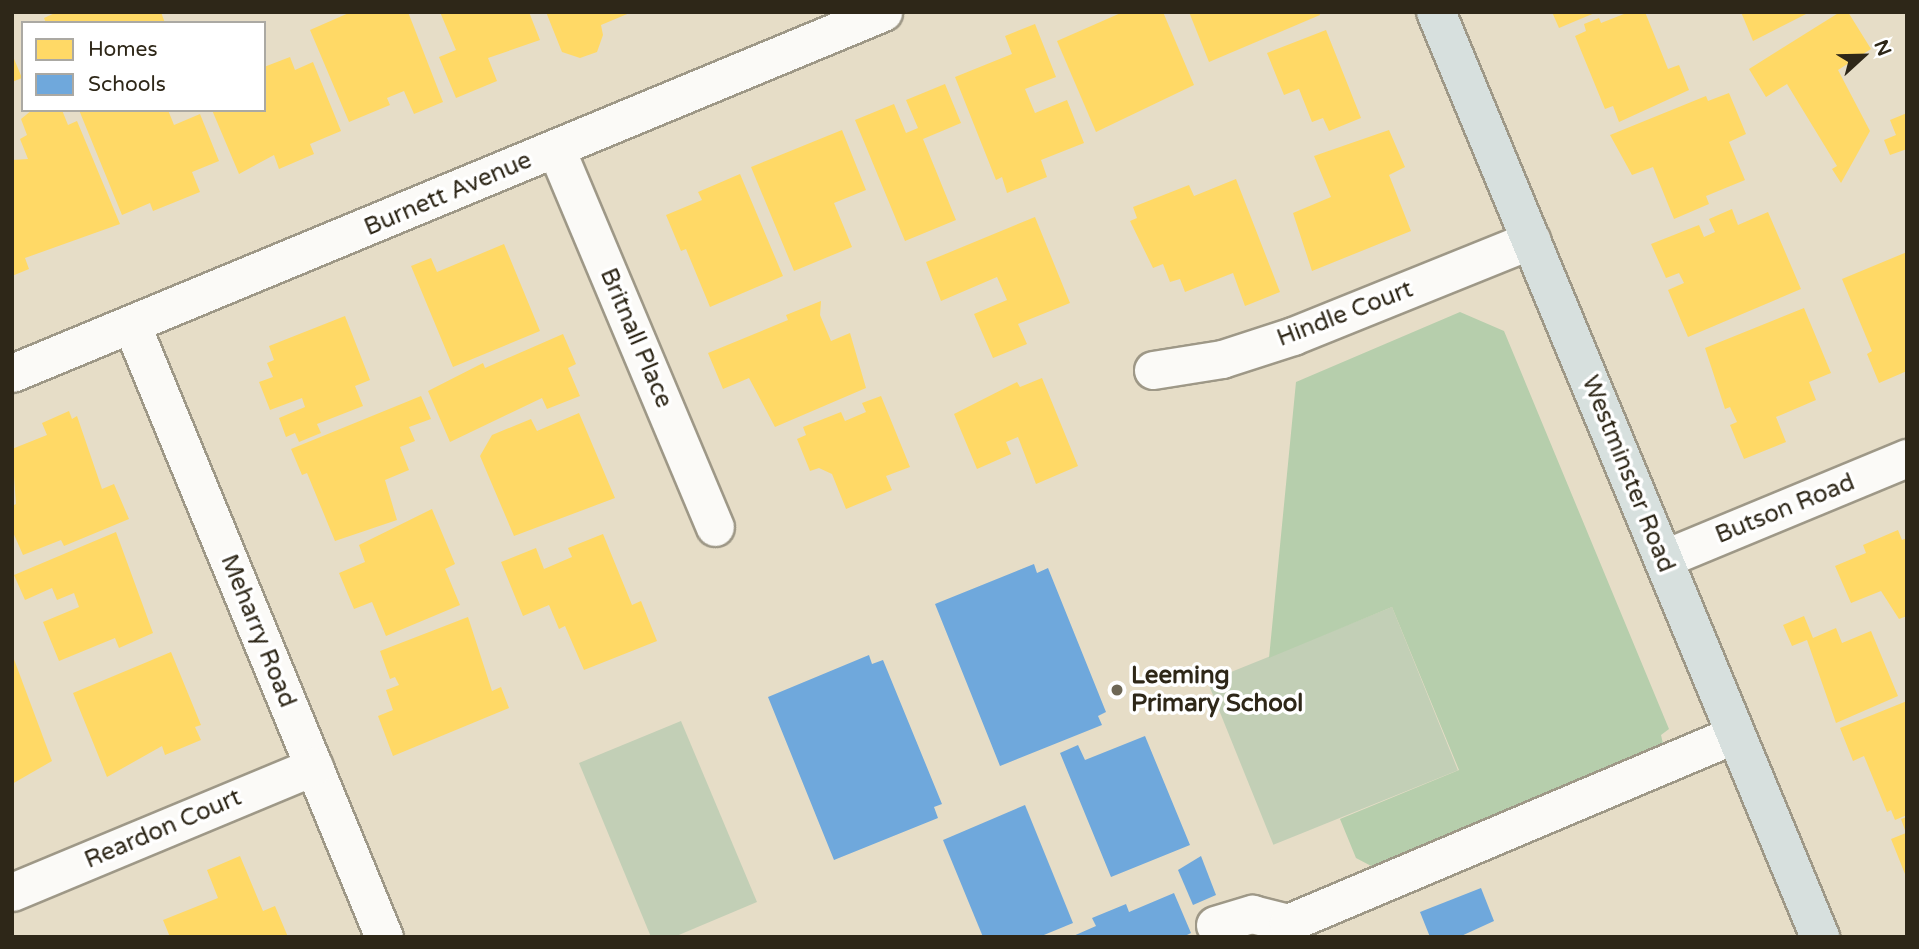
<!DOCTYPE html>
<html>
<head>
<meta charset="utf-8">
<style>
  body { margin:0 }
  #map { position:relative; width:1919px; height:949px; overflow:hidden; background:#e6ddc7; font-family:"Varela Round",sans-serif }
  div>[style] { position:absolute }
  .green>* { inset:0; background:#c2cfb6; transform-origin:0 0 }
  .forest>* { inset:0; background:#b6ceac }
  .homes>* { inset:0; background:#ffd966 }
  .schools>* { inset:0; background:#6fa8dc }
  .roads { filter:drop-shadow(2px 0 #9e9887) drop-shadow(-2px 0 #9e9887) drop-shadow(0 2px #9e9887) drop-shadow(0 -2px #9e9887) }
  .minor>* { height:37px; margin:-18.5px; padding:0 18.5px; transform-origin:18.5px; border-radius:18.5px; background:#fbfaf7 }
  .major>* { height:38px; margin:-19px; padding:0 19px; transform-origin:19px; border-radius:19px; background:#d7e0de }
  .dots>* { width:19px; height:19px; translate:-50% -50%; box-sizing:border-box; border:4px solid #fff; border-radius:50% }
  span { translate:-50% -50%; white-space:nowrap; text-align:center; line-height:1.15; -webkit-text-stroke:7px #fff; paint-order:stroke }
  .street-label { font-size:24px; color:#2e2718 }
  .poi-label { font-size:24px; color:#2e2718; font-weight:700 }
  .left { translate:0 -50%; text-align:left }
  .frame { position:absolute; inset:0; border:14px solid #2e2718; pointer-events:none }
  .legend { position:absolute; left:21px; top:21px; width:245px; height:91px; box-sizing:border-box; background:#fff; border:2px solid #aba9a3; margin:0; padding:9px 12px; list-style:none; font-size:21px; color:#2e2718 }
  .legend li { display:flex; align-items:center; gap:14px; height:35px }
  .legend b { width:35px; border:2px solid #aba9a3 }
  .north { position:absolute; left:1828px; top:21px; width:70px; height:70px; -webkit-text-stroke:5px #fff; paint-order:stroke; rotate:68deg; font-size:19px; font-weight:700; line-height:28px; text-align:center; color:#2e2718 }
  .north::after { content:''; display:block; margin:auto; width:24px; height:32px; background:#2e2718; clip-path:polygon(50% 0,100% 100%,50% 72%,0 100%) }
</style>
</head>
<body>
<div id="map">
  <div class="green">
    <i style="left:1392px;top:607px;width:176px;height:199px;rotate:68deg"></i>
    <i style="clip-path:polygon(681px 721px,757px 902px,674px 937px,651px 937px,579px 763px)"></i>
  </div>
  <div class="forest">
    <i style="clip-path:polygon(1460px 312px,1504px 331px,1669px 729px,1661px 735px,1664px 748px,1375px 868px,1356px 858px,1340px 819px,1459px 770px,1392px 607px,1269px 658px,1296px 382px)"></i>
  </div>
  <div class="homes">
    <i style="clip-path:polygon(57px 12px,161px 12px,165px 23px,46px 23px,44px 18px)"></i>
    <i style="clip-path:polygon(351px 12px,408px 12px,443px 102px,414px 114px,404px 91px,387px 98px,390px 105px,349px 122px,310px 30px)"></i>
    <i style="clip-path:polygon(440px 12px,529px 12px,540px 40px,488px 58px,497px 81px,456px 98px,439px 57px,456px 50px)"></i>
    <i style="clip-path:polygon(546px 12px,632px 12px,601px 25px,603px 35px,597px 52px,580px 58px,562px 52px)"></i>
    <i style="clip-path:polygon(1123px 12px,1163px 12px,1194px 85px,1096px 132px,1057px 41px)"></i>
    <i style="clip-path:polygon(1189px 12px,1319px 12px,1320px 15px,1209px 62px)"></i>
    <i style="clip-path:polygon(1552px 12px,1597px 12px,1559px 28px)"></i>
    <i style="clip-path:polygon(1629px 12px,1645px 12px,1668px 69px,1679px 65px,1689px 90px,1619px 122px,1613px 106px,1605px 109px,1575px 36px,1586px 31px,1584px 24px,1599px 18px,1601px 23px)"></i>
    <i style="clip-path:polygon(1741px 12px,1810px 12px,1753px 41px)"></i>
    <i style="clip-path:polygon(1840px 12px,1848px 12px,1871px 49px,1838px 70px,1870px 131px,1841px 183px,1832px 169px,1837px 166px,1787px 84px,1766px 97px,1749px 69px)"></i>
    <i style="clip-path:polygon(1035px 24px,1056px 77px,1025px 89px,1035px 113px,1067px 100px,1084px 143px,1041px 160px,1047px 177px,1007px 193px,1002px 177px,996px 180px,955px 77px,1012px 54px,1005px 36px)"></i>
    <i style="clip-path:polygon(1326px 30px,1361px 118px,1329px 131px,1323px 118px,1312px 122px,1299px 89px,1284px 95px,1267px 53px)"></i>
    <i style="clip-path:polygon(12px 54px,22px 78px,12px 82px)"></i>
    <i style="clip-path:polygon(290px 57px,295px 70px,313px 62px,341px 131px,310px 144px,314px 154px,279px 169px,274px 155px,239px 174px,212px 110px,264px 110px,264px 67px)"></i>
    <i style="clip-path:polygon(945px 84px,961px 123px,923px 139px,956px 220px,905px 241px,855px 120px,894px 104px,906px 133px,918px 128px,906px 100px)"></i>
    <i style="clip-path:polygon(1729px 93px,1746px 134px,1729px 142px,1745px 180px,1706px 196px,1709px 204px,1674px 219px,1653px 167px,1632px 175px,1610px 135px,1706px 96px,1708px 101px)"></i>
    <i style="clip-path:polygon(32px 110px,62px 110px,68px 125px,77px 121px,120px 224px,25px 258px,29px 269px,12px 276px,12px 160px,28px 159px,20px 139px,27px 135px,21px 119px)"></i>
    <i style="clip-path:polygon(79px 110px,168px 110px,174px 125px,200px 114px,219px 161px,192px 172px,200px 192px,153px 211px,150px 203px,122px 215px)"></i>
    <i style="clip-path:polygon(1907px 113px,1907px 149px,1890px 155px,1884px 140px,1896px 135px,1890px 120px)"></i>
    <i style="clip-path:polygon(842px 130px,866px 190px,834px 203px,852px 247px,794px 271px,751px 167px)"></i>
    <i style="clip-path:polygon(1389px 130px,1405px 167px,1389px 175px,1411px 231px,1312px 271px,1293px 213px,1331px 197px,1314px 156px)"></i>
    <i style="clip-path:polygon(740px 174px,783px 276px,710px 307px,686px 249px,681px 251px,666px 215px,702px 200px,698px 192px)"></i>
    <i style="clip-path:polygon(1236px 179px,1280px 292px,1245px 306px,1233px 273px,1185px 292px,1180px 279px,1170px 282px,1163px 264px,1153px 268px,1130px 221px,1137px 218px,1133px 207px,1189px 185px,1194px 196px)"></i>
    <i style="clip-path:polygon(1732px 209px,1738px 225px,1768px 212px,1801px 289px,1688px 337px,1668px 290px,1684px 283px,1679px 273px,1666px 278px,1651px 244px,1699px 225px,1704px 237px,1715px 232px,1709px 219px)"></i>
    <i style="clip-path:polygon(1035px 217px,1070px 303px,1018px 324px,1027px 344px,993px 358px,974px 314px,1007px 300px,997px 277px,941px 301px,926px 262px)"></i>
    <i style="clip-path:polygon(504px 244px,540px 331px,453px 367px,411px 266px,431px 258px,437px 272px)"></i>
    <i style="clip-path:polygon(1907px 252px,1907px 371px,1879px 383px,1867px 354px,1872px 351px,1842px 279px)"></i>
    <i style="clip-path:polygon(821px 301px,820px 315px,831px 341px,850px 333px,866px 388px,775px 427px,749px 378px,723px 389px,708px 353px,788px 320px,786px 315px)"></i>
    <i style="clip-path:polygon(1804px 308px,1831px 373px,1809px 382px,1816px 400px,1776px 417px,1786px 442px,1744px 459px,1730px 425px,1737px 422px,1730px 407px,1725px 409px,1705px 348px)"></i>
    <i style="clip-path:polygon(345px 316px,370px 380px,355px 386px,363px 406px,317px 424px,321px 433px,299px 442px,295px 433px,286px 437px,279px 418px,305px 407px,302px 398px,270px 410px,259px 382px,273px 377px,267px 363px,274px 360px,269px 346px)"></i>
    <i style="clip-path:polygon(563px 334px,576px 364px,568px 368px,580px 396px,547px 409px,542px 398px,450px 442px,428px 391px,483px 363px,485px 368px)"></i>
    <i style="clip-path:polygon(1042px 378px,1078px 466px,1036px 484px,1018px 437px,1006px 442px,1011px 454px,977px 469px,954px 414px,1017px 382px,1020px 387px)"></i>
    <i style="clip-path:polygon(421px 396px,431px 419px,409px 427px,415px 441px,400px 447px,409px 470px,385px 480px,397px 520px,335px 541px,307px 473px,302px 475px,291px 449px)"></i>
    <i style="clip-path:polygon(881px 396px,910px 467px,886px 476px,892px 490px,846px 509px,832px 474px,819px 468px,810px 471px,797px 439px,806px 435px,803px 427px,841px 412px,845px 421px,866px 412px,862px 403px)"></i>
    <i style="clip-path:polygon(69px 411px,72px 419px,77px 416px,102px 489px,114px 484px,129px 519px,64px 546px,61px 540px,23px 555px,12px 530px,12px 506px,16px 504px,12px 449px,47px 435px,42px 423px)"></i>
    <i style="clip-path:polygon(579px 413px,615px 498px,514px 536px,480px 456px,492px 435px,531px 419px,537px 431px)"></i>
    <i style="clip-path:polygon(432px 509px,455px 564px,445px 569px,460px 605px,386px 636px,372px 602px,354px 609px,339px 573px,365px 562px,359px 545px)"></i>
    <i style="clip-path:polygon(1898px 530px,1902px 540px,1907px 538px,1907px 616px,1899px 619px,1881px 591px,1851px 603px,1835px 566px,1866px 553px,1863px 545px)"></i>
    <i style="clip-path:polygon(116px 532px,153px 633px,119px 648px,115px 638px,59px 661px,43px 622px,79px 607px,74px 593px,57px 600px,52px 588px,25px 600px,14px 575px)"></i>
    <i style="clip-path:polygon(603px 534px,632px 605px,641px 601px,657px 641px,584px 670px,565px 626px,559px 629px,549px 605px,523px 616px,501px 562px,536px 548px,544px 569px,572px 557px,568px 548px)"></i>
    <i style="clip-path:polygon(1804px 616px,1813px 638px,1836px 628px,1842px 643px,1871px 631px,1898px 696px,1836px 723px,1807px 640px,1792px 646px,1783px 625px)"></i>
    <i style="clip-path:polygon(468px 617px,492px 691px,501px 687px,509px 708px,393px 756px,378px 716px,393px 710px,386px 690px,399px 685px,395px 677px,390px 679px,380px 651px)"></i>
    <i style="clip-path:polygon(171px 652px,201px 725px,195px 727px,201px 740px,165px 755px,162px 746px,107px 777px,73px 693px)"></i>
    <i style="clip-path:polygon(12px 654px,52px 761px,12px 784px)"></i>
    <i style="clip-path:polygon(1907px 701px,1907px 815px,1895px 820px,1891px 810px,1887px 812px,1864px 756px,1853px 761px,1840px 728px)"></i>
    <i style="clip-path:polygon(1907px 817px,1907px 879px,1891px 839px,1906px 833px,1901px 819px)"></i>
    <i style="clip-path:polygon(240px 856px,263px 911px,275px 906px,288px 937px,170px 937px,163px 920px,218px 898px,207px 870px)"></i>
  </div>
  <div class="schools">
    <i style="clip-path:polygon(1034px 564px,1037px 573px,1048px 568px,1106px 712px,1098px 716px,1102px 725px,1000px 766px,935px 604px)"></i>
    <i style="clip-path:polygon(869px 655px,872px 664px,883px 660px,942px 804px,934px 807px,938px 818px,834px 860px,768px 697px)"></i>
    <i style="clip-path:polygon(1145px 736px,1190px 845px,1111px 877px,1060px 753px,1078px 745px,1085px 760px)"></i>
    <i style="clip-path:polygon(1025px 805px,1073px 923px,1039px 937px,983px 937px,943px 840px)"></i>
    <i style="clip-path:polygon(1201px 856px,1216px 895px,1193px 905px,1178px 870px)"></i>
    <i style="clip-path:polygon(1481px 888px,1494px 921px,1459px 937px,1430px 937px,1420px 912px)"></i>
    <i style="clip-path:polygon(1174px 893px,1191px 933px,1183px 937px,1071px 937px,1096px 926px,1092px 918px,1126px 904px,1129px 912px)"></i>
  </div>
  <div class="roads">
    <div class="minor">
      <i style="left:556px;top:149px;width:410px;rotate:67.2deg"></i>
      <i style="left:132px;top:326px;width:661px;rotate:67.59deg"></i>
      <i style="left:1153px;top:370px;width:70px;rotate:-9.1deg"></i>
      <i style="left:1222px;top:359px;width:75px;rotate:-17.9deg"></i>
      <i style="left:1293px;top:336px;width:257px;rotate:-22deg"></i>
      <i style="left:12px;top:373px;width:943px;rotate:-22.51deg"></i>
      <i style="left:1663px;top:559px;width:264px;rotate:-22.5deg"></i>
      <i style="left:12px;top:892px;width:327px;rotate:-22.6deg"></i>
      <i style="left:1215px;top:925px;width:39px;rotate:-17deg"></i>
      <i style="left:1252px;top:914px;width:37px;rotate:14deg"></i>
      <i style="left:1288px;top:923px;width:485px;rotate:-22.9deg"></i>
    </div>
    <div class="major">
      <i style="left:1436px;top:12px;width:1002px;rotate:67.45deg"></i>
    </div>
  </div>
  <div class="dots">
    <i style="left:1117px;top:690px;background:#6e6755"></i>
  </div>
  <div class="street-label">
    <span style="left:448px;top:194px;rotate:-23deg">Burnett Avenue</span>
    <span style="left:1345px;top:314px;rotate:-21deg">Hindle Court</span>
    <span style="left:636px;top:338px;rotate:67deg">Britnall Place</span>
    <span style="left:1628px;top:474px;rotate:68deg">Westminster Road</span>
    <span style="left:1785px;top:509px;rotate:-22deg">Butson Road</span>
    <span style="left:258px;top:631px;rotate:68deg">Meharry Road</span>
    <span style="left:163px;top:829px;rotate:-23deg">Reardon Court</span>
  </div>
  <div class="poi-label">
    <span class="left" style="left:1131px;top:690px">Leeming<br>Primary School</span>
  </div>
  <div class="frame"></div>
  <ul class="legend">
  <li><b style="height:19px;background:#ffd966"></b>Homes</li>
  <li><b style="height:19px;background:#6fa8dc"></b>Schools</li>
  </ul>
  <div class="north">N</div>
</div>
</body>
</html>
